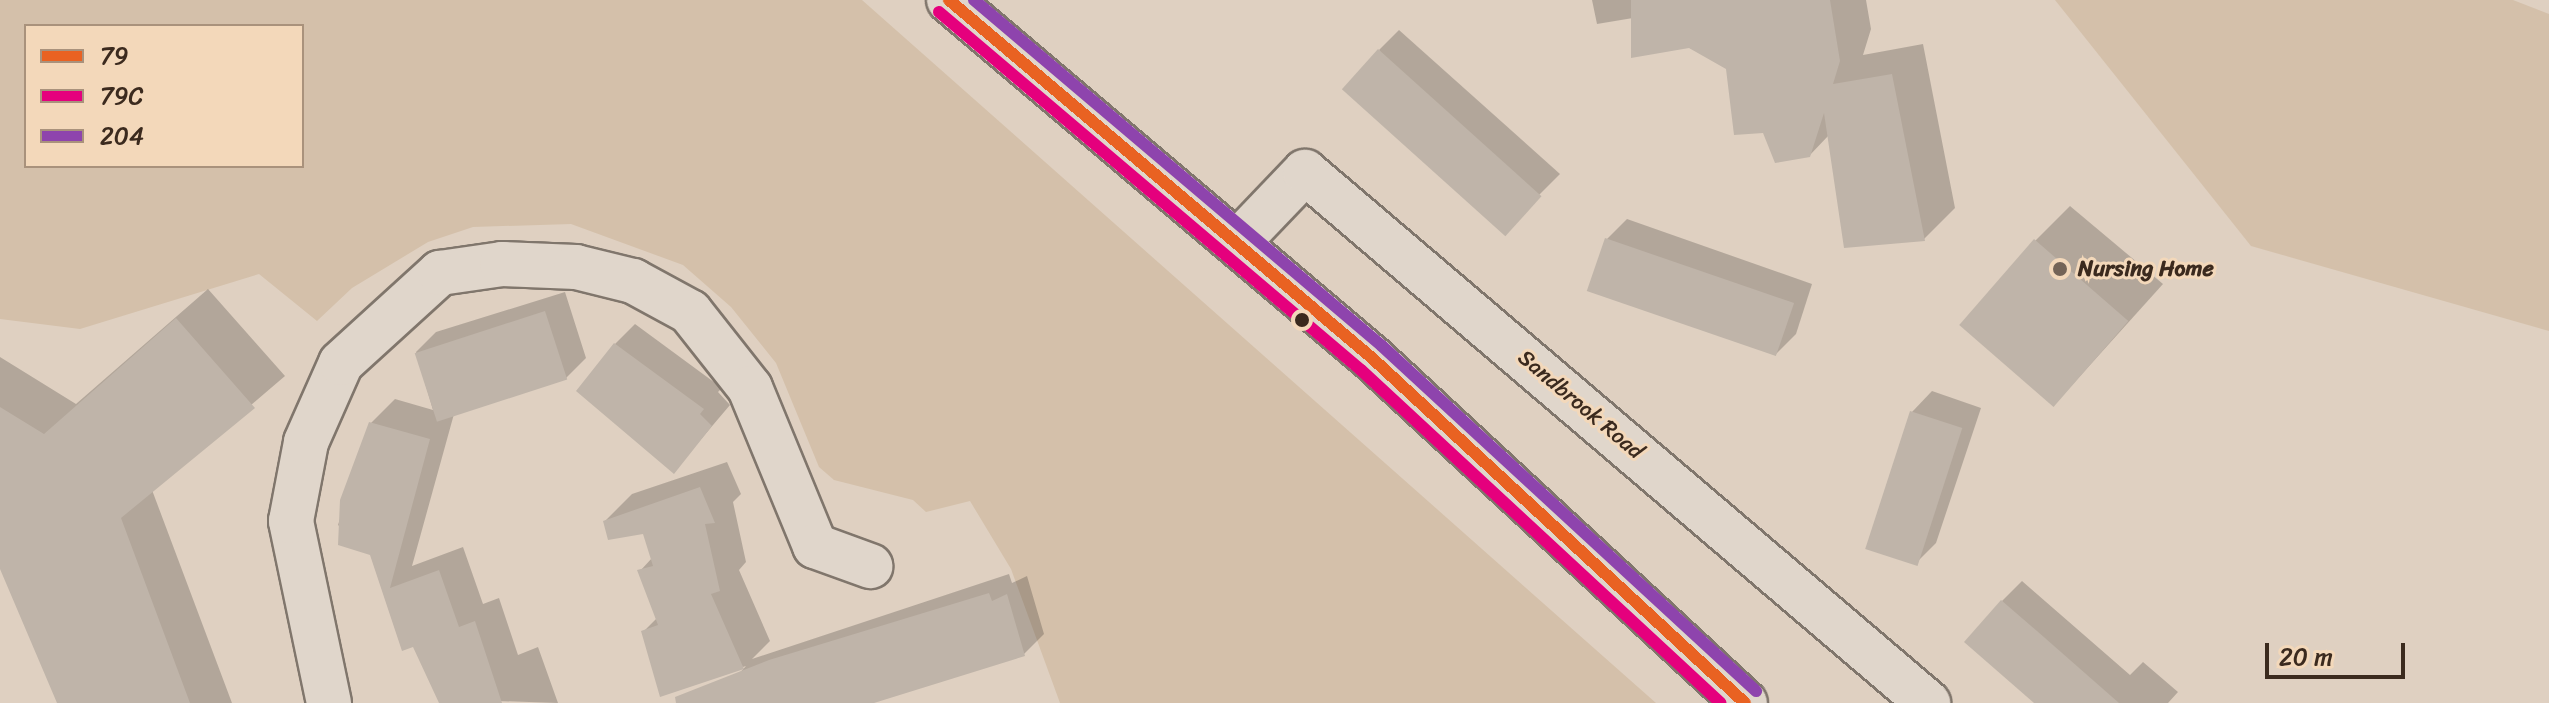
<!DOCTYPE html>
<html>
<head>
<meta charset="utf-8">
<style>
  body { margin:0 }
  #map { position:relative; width:2549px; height:703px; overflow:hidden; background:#dfd0c1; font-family:Sriracha,sans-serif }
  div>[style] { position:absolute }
  .green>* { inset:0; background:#d4c0aa }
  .shadow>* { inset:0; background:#0003 }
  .building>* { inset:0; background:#bfb4a9; transform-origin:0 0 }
  .roads { filter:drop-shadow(2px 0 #80766c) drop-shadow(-2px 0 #80766c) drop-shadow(0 2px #80766c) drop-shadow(0 -2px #80766c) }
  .street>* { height:44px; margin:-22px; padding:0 22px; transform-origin:22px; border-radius:22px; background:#e0d6cb }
  .secondary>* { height:44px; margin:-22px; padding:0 22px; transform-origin:22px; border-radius:22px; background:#e0d6cb }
  .bus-1>* { height:12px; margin:-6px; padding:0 6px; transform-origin:6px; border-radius:6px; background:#e96222 }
  .bus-2>* { height:12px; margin:-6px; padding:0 6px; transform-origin:6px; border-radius:6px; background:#e5007d }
  .bus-3>* { height:12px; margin:-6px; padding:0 6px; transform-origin:6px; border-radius:6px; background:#8e44ad }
  .dots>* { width:22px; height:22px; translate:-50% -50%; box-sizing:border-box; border:4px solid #f3d8ba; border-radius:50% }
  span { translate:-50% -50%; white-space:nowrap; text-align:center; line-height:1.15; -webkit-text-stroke:6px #f3d8ba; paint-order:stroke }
  .poi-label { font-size:22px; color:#3b2a1e; font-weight:700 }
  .left { translate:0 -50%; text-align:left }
  .street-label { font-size:22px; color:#3b2a1e }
  .legend { position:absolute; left:24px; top:24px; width:280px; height:144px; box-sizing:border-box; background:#f3d8ba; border:2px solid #a9927c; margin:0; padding:10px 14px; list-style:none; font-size:24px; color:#3b2a1e }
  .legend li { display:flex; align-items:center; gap:16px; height:40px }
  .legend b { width:40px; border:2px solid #a9927c }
  .scale { position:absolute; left:2265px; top:643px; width:140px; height:36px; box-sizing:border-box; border:4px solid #3b2a1e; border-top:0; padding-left:10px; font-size:24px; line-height:28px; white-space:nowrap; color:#3b2a1e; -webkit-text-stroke:6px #f3d8ba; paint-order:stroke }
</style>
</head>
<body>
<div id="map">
  <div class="green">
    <i style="clip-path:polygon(evenodd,0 0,862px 0,1656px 703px,1060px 703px,1011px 569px,970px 501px,926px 512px,913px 500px,834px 480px,819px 467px,776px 363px,731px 307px,683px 265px,571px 224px,473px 227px,428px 242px,352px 288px,317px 321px,259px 274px,80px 329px,0 319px,0 0,26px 26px,302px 26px,302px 166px,26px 166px,26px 26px)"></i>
    <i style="clip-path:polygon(2055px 0,2513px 0,2549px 14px,2549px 331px,2251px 246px)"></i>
  </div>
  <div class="shadow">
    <i style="clip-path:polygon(1592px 0,1866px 0,1871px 29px,1863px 55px,1923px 44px,1955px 208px,1924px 239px,1829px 135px,1809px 156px,1764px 131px,1728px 68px,1633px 18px,1597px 24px)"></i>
    <i style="clip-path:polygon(1399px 30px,1560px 174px,1504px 230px,1379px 50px)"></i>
    <i style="clip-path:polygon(2070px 206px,2163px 284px,2054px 405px,2035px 241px)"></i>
    <i style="clip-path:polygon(1627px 219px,1812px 284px,1796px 334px,1776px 354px,1607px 239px)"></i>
    <i style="clip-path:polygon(208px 289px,285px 376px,152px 490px,232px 703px,59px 703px,0 564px,0 357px,76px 404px)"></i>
    <i style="clip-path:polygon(565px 292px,586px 358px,566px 378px,454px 414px,412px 566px,463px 547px,483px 604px,499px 598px,518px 655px,538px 647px,558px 703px,439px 699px,372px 553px,338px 525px,371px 423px,395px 399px,433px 410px,416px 352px,436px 332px)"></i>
    <i style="clip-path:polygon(635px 324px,722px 388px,718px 392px,730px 405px,674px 471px,615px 344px)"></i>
    <i style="clip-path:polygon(1932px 391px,1981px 408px,1936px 543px,1916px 563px,1867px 547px,1912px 412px)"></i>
    <i style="clip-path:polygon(727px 462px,741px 494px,733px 502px,746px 562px,739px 570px,770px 641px,752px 659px,1009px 574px,1012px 583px,1027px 576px,1044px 634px,1024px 654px,861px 703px,744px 703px,735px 678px,746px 666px,661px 694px,643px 632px,657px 618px,640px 571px,652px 558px,644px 532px,605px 521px,632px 494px)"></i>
    <i style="clip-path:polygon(2022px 581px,2130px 675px,2143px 662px,2178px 692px,2168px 703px,2037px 703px,2002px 601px)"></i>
  </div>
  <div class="building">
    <i style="clip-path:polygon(1631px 0,1830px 0,1840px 61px,1833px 84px,1892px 74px,1925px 241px,1844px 248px,1824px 113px,1810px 157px,1775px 163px,1763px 133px,1734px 135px,1726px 69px,1689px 48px,1631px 58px)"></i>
    <i style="left:1378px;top:49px;width:220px;height:54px;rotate:42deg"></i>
    <i style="left:1605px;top:238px;width:200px;height:56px;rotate:19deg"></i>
    <i style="left:2034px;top:239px;width:125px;height:114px;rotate:41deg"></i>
    <i style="left:545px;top:311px;width:72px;height:137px;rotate:72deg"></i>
    <i style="clip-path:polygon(176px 318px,255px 408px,121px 518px,190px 703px,57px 703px,0 569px,0 407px,44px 434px)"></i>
    <i style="clip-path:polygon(614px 343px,704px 409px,700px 414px,712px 426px,674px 474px,576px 391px)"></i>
    <i style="left:1910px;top:411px;width:55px;height:145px;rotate:18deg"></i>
    <i style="clip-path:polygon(369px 422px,430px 439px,390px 588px,439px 570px,459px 627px,475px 621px,502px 703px,439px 703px,413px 647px,402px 651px,370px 555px,338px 545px,340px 500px)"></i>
    <i style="clip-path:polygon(700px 487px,715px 523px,705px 524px,720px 591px,711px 594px,744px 669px,660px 697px,641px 631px,658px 625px,637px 570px,653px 566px,643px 534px,608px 540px,603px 521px)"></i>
    <i style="clip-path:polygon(989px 593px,992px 601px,1007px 594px,1025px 656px,874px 703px,676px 703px,675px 697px,769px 660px)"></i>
    <i style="clip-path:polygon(2001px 600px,2037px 631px,2119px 703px,2034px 703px,1964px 642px)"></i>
  </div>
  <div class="roads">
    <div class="street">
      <i style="left:1238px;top:242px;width:97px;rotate:-46.3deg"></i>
      <i style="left:1305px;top:172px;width:819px;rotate:40.44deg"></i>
      <i style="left:329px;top:703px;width:186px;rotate:-101.8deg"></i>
      <i style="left:291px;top:521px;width:80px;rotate:-79.2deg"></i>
      <i style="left:306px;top:442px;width:86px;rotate:-66.1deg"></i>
      <i style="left:341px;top:363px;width:134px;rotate:-42.3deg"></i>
      <i style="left:440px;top:273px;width:63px;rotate:-8.3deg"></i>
      <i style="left:502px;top:264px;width:74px;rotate:2.3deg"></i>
      <i style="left:576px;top:267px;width:59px;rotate:13.8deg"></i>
      <i style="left:633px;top:281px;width:65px;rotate:28.5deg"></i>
      <i style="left:690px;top:312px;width:97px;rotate:51.7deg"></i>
      <i style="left:750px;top:388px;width:171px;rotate:67.6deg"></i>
      <i style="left:815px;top:546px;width:59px;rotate:20deg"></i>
    </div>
    <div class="secondary">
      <i style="left:949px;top:0;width:554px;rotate:40.24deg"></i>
      <i style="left:1372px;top:358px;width:508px;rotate:42.77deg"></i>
    </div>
  </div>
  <div class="bus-1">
    <i style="left:949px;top:0;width:554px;rotate:40.24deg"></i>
    <i style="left:1372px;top:358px;width:508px;rotate:42.77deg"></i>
  </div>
  <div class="bus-2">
    <i style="left:939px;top:12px;width:553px;rotate:40.31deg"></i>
    <i style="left:1361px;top:370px;width:490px;rotate:42.8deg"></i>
  </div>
  <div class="bus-3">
    <i style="left:974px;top:0;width:535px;rotate:40.3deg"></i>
    <i style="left:1382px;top:346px;width:509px;rotate:42.69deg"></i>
  </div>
  <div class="dots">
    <i style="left:2060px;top:269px;background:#746457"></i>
    <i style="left:1302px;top:320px;background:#3b2a1e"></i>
  </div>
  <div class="poi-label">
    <span class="left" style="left:2078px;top:269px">Nursing Home</span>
  </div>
  <div class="street-label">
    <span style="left:1581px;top:404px;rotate:40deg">Sandbrook Road</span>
  </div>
  <ul class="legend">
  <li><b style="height:10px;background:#e96222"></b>79</li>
  <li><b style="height:10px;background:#e5007d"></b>79C</li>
  <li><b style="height:10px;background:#8e44ad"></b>204</li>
  </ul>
  <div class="scale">20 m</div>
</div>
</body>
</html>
